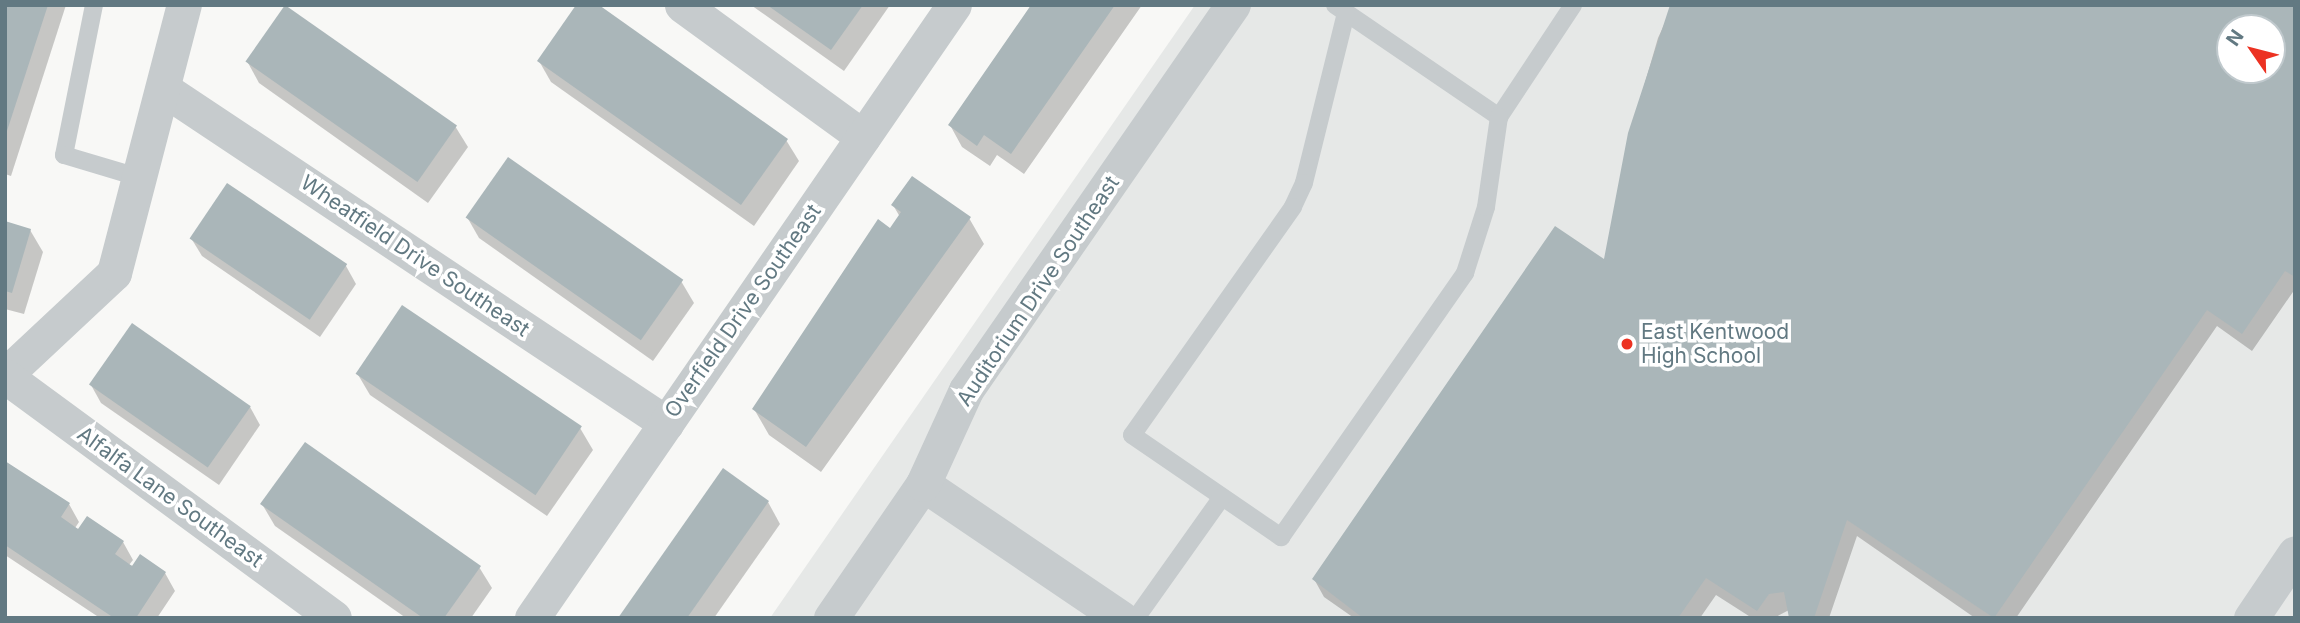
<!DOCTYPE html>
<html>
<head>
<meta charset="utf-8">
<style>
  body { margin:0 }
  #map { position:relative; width:2300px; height:623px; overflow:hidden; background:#f8f8f6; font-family:Inter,sans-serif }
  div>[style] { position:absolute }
  .built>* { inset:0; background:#e6e8e7 }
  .shadow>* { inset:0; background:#0003 }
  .building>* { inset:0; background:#aab6b9; transform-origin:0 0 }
  .service>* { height:18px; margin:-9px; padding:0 9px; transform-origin:9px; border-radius:9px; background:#c6cbcd }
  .minor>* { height:35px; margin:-17.5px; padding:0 17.5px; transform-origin:17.5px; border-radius:17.5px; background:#c6cbcd }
  .dots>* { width:19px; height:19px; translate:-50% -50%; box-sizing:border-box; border:4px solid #fff; border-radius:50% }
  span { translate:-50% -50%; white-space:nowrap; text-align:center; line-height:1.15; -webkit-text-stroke:7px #fff; paint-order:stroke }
  .street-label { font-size:21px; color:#627982 }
  .poi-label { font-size:21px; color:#627982 }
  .left { translate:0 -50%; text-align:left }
  .frame { position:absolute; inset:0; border:7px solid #627982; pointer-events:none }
  .north { position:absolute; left:2216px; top:14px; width:70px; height:70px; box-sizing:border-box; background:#fff; border:2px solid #c0c9cd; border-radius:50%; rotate:305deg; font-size:19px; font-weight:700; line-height:28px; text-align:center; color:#627982 }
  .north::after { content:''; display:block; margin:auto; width:24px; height:32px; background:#ec3222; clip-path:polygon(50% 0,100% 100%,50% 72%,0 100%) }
</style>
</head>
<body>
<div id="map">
  <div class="built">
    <i style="clip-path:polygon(evenodd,1195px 5px,2295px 5px,2295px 618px,770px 618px,1195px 5px,2230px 28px,2272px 28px,2272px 70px,2230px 70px,2230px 28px)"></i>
  </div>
  <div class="shadow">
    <i style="clip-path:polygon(5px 5px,66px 5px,11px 176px,5px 174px)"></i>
    <i style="clip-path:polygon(751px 5px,890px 5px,844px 71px)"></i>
    <i style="clip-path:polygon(1033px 5px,1142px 5px,1024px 174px,997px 155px,990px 166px,962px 147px,950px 125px)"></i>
    <i style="clip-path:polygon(evenodd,1673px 5px,2295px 5px,2295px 289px,2252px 351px,2217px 326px,2016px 618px,1975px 618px,1857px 536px,1829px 618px,1790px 618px,1789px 610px,1774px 618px,1752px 618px,1716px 595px,1700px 618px,1354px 618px,1324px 597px,1314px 579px,1606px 262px,1630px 134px,1658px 38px,1673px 5px,2230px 28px,2272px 28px,2272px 70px,2230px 70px,2230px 28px)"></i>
    <i style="clip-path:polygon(247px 61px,455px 126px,468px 147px,428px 203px,259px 83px)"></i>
    <i style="clip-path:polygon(539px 61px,786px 140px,799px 161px,754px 226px,551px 82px)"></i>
    <i style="clip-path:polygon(893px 205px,969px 218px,984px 244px,821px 472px,769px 435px,754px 409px,900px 217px)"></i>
    <i style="clip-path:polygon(467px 217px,681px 281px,694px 303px,653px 361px,479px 238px)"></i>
    <i style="clip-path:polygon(5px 223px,30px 230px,43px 252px,24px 314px,5px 309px)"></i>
    <i style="clip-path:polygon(191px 238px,346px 266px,356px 284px,320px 337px,202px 256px)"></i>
    <i style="clip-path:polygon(357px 373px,580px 428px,593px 450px,547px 516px,370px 395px)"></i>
    <i style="clip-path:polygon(91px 385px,250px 407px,260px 425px,219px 485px,101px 403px)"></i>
    <i style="clip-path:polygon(5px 463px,69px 504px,79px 522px,75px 528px,123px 542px,133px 560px,129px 565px,165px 573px,175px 591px,157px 618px,100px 618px,5px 555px)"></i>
    <i style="clip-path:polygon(768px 502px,780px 524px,714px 618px,620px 618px)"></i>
    <i style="clip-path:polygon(262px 504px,479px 567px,492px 588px,471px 618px,406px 618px,275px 526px)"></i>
  </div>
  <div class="building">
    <i style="clip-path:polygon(5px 5px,48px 5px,6px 134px,5px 134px)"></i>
    <i style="left:285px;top:5px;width:210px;height:69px;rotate:35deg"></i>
    <i style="clip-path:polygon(576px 5px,599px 5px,788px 139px,741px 205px,537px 61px)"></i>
    <i style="clip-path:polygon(767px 5px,863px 5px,831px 50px)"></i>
    <i style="clip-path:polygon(1031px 5px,1115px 5px,1011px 154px,984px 135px,977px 146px,948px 125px)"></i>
    <i style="clip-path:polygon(evenodd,1670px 5px,2295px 5px,2295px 277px,2285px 271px,2242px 334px,2207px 310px,1994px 618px,1847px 520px,1814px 618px,1789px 618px,1784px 592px,1769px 594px,1757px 611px,1706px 578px,1678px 618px,1363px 618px,1312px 579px,1555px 226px,1604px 259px,1628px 133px,1670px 5px,2230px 28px,2272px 28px,2272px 70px,2230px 70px,2230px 28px)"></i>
    <i style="left:508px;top:157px;width:214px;height:74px;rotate:35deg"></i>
    <i style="clip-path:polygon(912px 176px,971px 217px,806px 447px,752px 409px,878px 219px,890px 228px,901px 212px,891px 205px)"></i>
    <i style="left:227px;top:183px;width:145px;height:67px;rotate:34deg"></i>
    <i style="clip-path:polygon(5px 221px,31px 229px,12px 293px,5px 291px)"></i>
    <i style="left:402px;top:305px;width:217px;height:83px;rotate:34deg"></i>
    <i style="left:132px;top:323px;width:145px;height:75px;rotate:35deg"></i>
    <i style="clip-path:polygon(305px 442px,481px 566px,444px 618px,423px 618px,260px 504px)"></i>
    <i style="clip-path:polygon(5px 461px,70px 503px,61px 517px,78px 529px,87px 516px,124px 541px,115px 554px,132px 566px,140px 554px,166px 572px,136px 618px,114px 618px,5px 545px)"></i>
    <i style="clip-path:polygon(723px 468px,769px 501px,687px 618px,618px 618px)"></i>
  </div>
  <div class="service">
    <i style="left:94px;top:5px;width:153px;rotate:101.3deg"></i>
    <i style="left:64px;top:155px;width:80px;rotate:16.6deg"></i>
    <i style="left:1335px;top:5px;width:199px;rotate:34.3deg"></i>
    <i style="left:1499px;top:117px;width:134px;rotate:-56.5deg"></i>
    <i style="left:1346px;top:13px;width:175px;rotate:103.9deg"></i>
    <i style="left:1304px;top:183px;width:26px;rotate:115deg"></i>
    <i style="left:1293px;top:207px;width:279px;rotate:125.2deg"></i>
    <i style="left:1132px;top:435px;width:181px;rotate:34.4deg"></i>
    <i style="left:1281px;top:537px;width:322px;rotate:-55.1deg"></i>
    <i style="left:1465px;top:273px;width:69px;rotate:-72.3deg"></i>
    <i style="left:1486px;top:207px;width:91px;rotate:-81.8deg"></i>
    <i style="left:1136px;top:618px;width:148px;rotate:-54.6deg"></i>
  </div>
  <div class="minor">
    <i style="left:682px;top:5px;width:224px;rotate:36.1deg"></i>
    <i style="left:165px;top:90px;width:602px;rotate:33.61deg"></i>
    <i style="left:5px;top:375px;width:149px;rotate:-43.1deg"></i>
    <i style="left:114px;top:273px;width:277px;rotate:-75.4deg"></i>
    <i style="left:5px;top:376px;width:408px;rotate:36.3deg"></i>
    <i style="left:923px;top:484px;width:239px;rotate:34.1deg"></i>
    <i style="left:532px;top:618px;width:744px;rotate:-55.46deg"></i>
    <i style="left:831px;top:618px;width:163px;rotate:-55.5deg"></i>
    <i style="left:923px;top:484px;width:103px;rotate:-65.4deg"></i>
    <i style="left:966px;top:390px;width:469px;rotate:-55.3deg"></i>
    <i style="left:2251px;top:618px;width:78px;rotate:-55.9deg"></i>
  </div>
  <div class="dots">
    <i style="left:1627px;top:344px;background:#ec3222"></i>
  </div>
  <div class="street-label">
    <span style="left:415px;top:256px;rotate:34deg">Wheatfield Drive Southeast</span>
    <span style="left:1038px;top:291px;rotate:-56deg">Auditorium Drive Southeast</span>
    <span style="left:743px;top:311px;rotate:-55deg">Overfield Drive Southeast</span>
    <span style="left:170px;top:497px;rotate:36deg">Alfalfa Lane Southeast</span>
  </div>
  <div class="poi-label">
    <span class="left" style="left:1641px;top:344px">East Kentwood<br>High School</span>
  </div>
  <div class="frame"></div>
  <div class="north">N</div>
</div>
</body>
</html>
